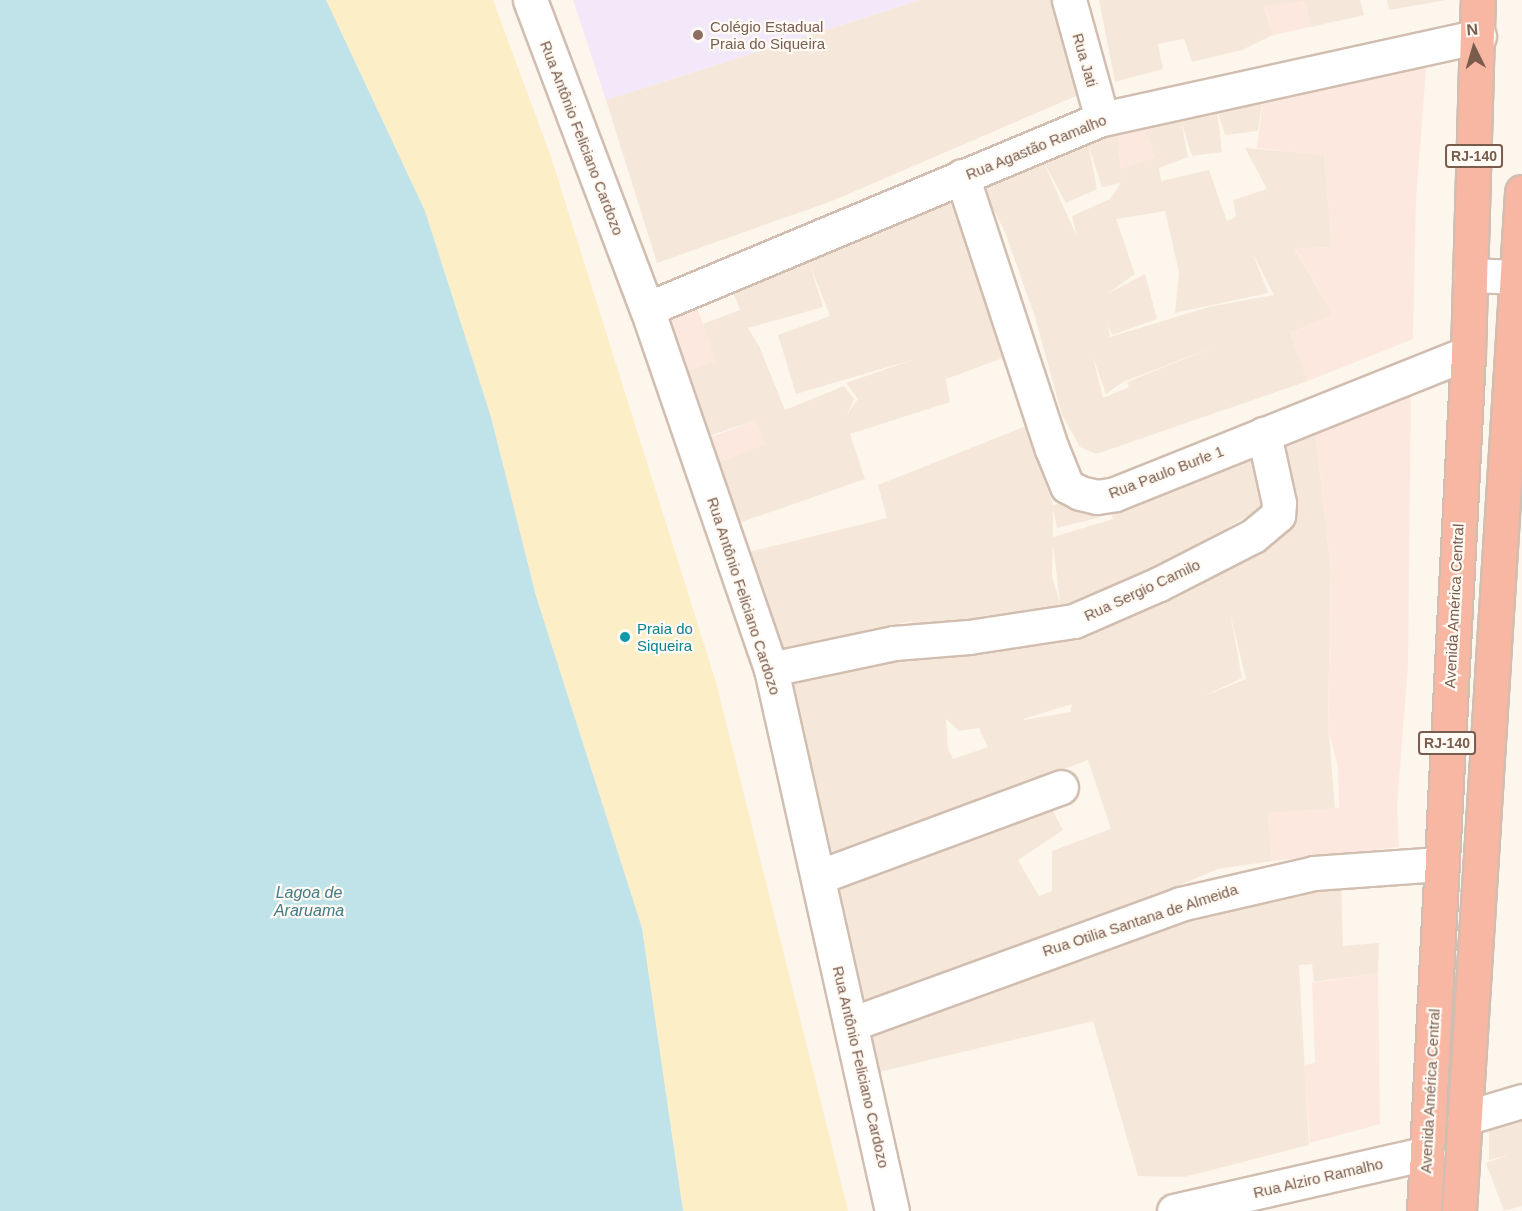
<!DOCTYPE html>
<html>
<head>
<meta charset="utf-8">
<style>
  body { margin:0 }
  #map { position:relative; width:1522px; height:1211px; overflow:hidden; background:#fdf6ec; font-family:Helvetica,sans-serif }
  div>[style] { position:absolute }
  .residential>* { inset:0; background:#f5e8da }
  .commercial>* { inset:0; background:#fde8e0; transform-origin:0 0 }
  .education>* { inset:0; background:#f3e8fa }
  .sand>* { inset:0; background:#fcefc7 }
  .water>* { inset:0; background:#bfe3e8 }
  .roads { filter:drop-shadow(2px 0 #d1beb0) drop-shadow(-2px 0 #d1beb0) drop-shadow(0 2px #d1beb0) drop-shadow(0 -2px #d1beb0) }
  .minor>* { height:33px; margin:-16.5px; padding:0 16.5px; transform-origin:16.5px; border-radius:16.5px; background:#fff }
  .highway>* { height:33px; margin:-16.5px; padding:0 16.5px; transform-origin:16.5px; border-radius:16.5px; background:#f7b7a3 }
  .dots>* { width:16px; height:16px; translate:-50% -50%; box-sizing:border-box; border:3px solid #fffaf3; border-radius:50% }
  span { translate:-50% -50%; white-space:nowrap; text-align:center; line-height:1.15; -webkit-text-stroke:4.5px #fffaf3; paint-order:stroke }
  .shield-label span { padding:2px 4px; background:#fffaf3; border:2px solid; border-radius:4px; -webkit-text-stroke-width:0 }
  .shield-label { font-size:14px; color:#7a5c4d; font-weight:700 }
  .education-label { font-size:15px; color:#785e54 }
  .left { translate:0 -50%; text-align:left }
  .street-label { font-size:15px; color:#7a5c4d }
  .culture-label { font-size:15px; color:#0d838f }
  .water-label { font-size:16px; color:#437c86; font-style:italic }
  .north { position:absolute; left:1444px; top:18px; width:60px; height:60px; -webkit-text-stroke:4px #fffaf3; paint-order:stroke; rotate:355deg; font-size:16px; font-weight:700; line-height:24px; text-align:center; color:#7a5c4d }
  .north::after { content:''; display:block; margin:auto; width:21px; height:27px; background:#7a5c4d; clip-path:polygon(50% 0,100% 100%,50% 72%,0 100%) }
</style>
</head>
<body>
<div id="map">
  <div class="residential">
    <i style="clip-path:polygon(920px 0,1056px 0,1083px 93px,832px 201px,657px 263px,606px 100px)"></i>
    <i style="clip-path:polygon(1099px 0,1360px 0,1364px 15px,1311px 27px,1305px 1px,1264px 7px,1273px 35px,1242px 50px,1192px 62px,1184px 39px,1158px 44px,1163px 69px,1115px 82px)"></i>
    <i style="clip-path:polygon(1387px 0,1446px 0,1389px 10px)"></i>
    <i style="clip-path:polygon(evenodd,1264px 90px,1258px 131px,1225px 135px,1217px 110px,1222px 152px,1192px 156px,1181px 121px,1188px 157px,1159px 168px,1161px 181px,1209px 170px,1227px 221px,1236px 217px,1233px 200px,1267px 189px,1245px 148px,1324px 154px,1332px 247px,1295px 249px,1333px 315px,1290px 333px,1308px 381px,1096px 454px,1080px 447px,1062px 415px,1035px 317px,1005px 232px,978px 179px,1117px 127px,1121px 169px,1154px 157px,1141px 119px,1264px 90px,1088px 144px,1102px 187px,1121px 183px,1110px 199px,1072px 216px,1077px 237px,1043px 161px,1066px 203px,1097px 189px,1088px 144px,1264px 90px,1165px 211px,1179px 272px,1175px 313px,1268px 293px,1253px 254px,1274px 295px,1209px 307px,1110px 337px,1108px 325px,1112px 335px,1157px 319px,1145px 274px,1107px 294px,1135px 274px,1116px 219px,1165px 211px,1264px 90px,1222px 344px,1127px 382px,1129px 387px,1103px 398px,1093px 357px,1106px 394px,1123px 382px,1222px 344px)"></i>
    <i style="clip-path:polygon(evenodd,957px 184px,1011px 355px,946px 379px,950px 402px,850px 434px,865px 479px,739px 523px,714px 460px,756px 420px,706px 437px,676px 374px,715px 361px,703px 324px,740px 310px,729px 281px,957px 184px,810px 265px,830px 316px,778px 335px,796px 394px,915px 359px,846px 383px,858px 399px,847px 414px,854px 399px,844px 386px,785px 410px,759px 346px,748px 328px,823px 307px,810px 265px)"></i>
    <i style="clip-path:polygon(evenodd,1314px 421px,1331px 569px,1328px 721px,1335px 809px,1268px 813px,1272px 861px,1218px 869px,1064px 933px,860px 1007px,829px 881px,1046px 798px,1063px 830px,1018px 860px,1039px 896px,1052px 891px,1052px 851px,1111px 829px,1088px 760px,829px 856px,785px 674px,986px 641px,1279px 523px,1274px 436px,1314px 421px,1230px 613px,1246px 679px,1202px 697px,1242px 678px,1230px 613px,1314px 421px,1072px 704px,1070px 712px,1024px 720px,1024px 719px,1072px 704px,1314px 421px,946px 719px,959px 731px,979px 728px,988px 747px,953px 759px,948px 749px,946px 719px)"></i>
    <i style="clip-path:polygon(evenodd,1026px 426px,1053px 505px,1094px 496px,1101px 517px,1057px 528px,1053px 509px,1053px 537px,1113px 519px,1105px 501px,1254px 443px,1271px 503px,1139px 577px,1062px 609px,914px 631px,912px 621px,779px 649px,749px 552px,887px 518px,878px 485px,1026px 426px,1053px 543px,1053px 544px,1060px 603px,1052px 576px,1053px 543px)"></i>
    <i style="clip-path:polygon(1341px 877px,1343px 946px,1379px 943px,1378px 973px,1314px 982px,1312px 964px,1299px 965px,1309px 1145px,1184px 1177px,1138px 1176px,1093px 1021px,879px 1072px,868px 1023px,1064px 949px)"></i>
    <i style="clip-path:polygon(1522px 1114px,1522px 1206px,1504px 1211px,1486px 1163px,1509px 1155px,1489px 1160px,1489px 1122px)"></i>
  </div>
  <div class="commercial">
    <i style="clip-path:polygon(1305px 1px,1311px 27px,1273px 35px,1264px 6px)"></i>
    <i style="clip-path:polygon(1427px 56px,1416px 199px,1413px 339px,1308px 381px,1290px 333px,1333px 315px,1295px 248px,1332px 247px,1324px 155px,1257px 148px,1264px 92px)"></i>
    <i style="clip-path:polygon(1141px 119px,1155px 157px,1121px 169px,1117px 127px)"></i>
    <i style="left:693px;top:297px;width:68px;height:40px;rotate:70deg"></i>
    <i style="clip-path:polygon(1411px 387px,1408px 666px,1397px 805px,1399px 847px,1272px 861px,1268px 813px,1339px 808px,1338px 768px,1328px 728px,1331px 569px,1314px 421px)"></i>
    <i style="left:756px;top:420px;width:26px;height:53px;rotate:69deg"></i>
    <i style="clip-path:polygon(1378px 973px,1380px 1124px,1310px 1143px,1304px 1065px,1315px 1063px,1312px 983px)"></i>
  </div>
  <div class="education">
    <i style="clip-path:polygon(573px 0,920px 0,606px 100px)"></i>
  </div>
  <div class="sand">
    <i style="clip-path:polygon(326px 0,493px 0,551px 157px,715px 679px,848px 1211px,683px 1211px,642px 928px,536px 596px,491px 417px,425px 211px)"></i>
  </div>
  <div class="water">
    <i style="clip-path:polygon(0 0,326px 0,425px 211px,491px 417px,536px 596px,642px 928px,683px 1211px,0 1211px)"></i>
  </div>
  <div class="roads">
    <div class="minor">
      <i style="left:530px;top:0;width:330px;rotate:69.3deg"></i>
      <i style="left:647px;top:309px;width:381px;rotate:71deg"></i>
      <i style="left:771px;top:669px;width:555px;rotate:77.42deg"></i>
      <i style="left:1069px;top:0;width:123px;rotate:74.5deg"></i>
      <i style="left:962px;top:176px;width:287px;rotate:71.8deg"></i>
      <i style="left:1052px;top:449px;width:40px;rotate:68deg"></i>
      <i style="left:1067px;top:486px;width:15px;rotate:28deg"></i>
      <i style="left:1080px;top:493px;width:17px;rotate:13deg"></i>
      <i style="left:1097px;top:497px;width:18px;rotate:-9deg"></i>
      <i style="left:1115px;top:494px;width:380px;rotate:-21.8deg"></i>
      <i style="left:1470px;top:275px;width:52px;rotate:2.2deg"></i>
      <i style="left:647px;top:309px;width:493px;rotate:-22.7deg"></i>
      <i style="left:1102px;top:119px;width:386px;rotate:-12.4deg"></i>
      <i style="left:771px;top:669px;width:126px;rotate:-11.9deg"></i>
      <i style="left:894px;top:643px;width:75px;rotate:-4.6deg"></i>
      <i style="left:969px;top:637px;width:106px;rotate:-8.7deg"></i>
      <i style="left:1074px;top:621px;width:93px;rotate:-23.5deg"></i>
      <i style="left:1159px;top:584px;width:106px;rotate:-27.1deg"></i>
      <i style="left:1253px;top:536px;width:33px;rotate:-40deg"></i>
      <i style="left:1278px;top:515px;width:12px;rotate:-85deg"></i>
      <i style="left:1279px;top:503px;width:71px;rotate:-102.3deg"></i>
      <i style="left:818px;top:877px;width:259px;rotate:-20.3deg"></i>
      <i style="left:851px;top:1024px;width:350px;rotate:-20deg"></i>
      <i style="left:1180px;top:904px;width:138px;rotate:-13deg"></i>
      <i style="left:1314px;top:873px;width:126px;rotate:-4.1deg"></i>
      <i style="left:1465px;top:1118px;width:59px;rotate:-16.6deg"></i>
      <i style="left:1174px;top:1211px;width:260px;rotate:-12.9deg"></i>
    </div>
    <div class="highway">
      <i style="left:1424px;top:1211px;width:859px;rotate:-87.06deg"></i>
      <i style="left:1468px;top:353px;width:353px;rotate:-88.4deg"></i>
      <i style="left:1459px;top:1211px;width:1021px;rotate:-86.46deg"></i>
    </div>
  </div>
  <div class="dots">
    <i style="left:698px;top:35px;background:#8d6e63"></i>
    <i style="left:625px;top:637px;background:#0f9aa8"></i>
  </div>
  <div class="shield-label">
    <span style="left:1474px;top:156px">RJ-140</span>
    <span style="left:1447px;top:743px">RJ-140</span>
  </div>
  <div class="education-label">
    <span class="left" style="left:710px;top:35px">Colégio Estadual<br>Praia do Siqueira</span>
  </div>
  <div class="street-label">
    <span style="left:1085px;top:60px;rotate:74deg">Rua Jati</span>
    <span style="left:582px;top:138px;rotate:69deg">Rua Antônio Feliciano Cardozo</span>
    <span style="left:1036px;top:147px;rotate:-22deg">Rua Agastão Ramalho</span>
    <span style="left:1166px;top:472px;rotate:-21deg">Rua Paulo Burle 1</span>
    <span style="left:1142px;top:590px;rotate:-25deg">Rua Sergio Camilo</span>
    <span style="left:744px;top:596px;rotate:72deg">Rua Antônio Feliciano Cardozo</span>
    <span style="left:1454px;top:606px;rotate:-87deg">Avenida América Central</span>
    <span style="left:1140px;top:920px;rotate:-18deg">Rua Otilia Santana de Almeida</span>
    <span style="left:861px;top:1067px;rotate:77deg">Rua Antônio Feliciano Cardozo</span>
    <span style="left:1430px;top:1091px;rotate:-87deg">Avenida América Central</span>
    <span style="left:1318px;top:1178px;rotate:-13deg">Rua Alziro Ramalho</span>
  </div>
  <div class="culture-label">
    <span class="left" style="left:637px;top:637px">Praia do<br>Siqueira</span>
  </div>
  <div class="water-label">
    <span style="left:309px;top:902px">Lagoa de<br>Araruama</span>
  </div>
  <div class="north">N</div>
</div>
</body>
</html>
